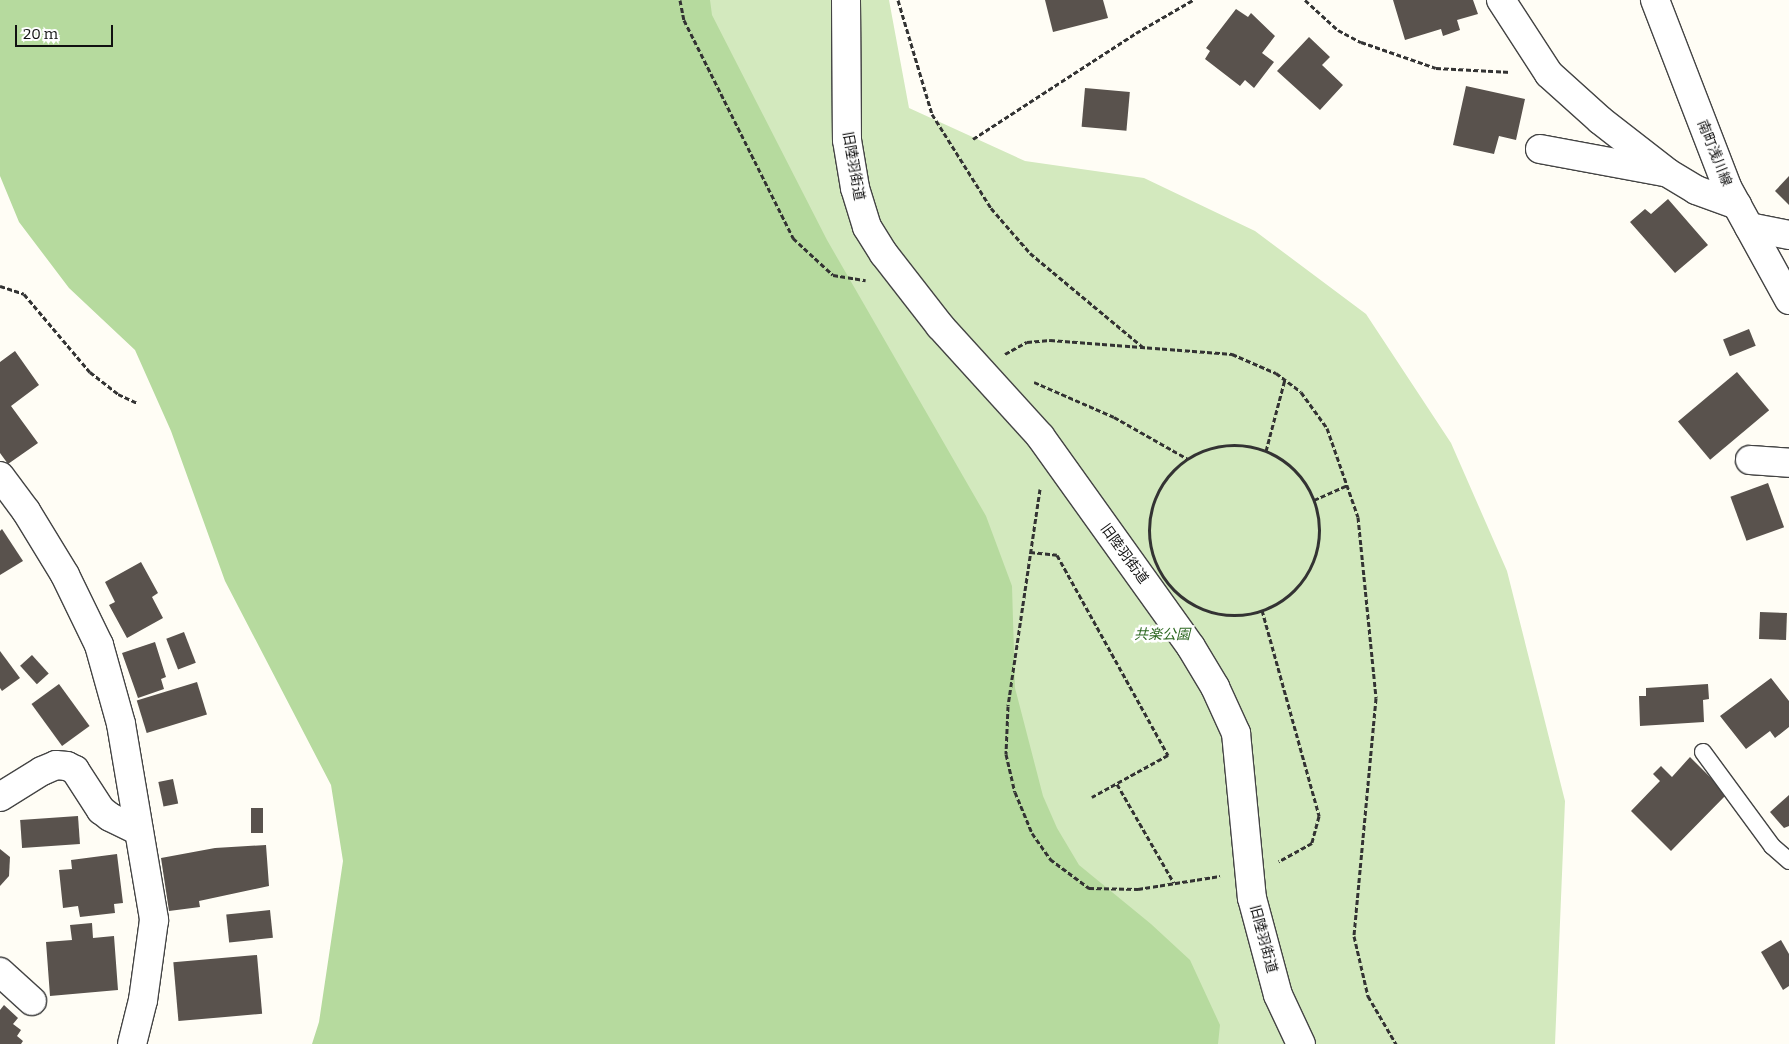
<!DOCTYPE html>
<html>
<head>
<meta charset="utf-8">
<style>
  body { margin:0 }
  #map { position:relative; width:1789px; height:1044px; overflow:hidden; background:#fffdf5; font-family:Bitter,"Noto Sans JP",serif }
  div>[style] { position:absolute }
  .green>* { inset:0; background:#d3e9be }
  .forest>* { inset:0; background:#b6da9e }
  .building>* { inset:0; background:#59524d; transform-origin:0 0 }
  .path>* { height:3px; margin-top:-1.5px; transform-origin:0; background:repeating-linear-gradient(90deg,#333 0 5px,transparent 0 7.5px) }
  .path>.ring { margin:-1.5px; padding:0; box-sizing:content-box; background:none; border:3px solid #333; border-radius:50% }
  .roads { filter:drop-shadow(1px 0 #444) drop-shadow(-1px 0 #444) drop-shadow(0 1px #444) drop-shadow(0 -1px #444) }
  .service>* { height:16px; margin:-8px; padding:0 8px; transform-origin:8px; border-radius:8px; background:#fff }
  .minor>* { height:28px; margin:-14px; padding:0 14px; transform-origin:14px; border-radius:14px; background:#fff }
  .tertiary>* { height:28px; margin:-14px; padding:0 14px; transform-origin:14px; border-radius:14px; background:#fff }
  span { translate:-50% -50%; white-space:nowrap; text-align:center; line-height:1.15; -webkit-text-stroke:5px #fff; paint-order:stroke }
  .street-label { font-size:14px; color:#111 }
  .park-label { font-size:14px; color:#2d6821; font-style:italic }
  .scale { position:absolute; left:15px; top:25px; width:98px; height:22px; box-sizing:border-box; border:2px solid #111; border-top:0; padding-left:6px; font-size:15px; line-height:18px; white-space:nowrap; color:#111; -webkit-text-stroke:4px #fff; paint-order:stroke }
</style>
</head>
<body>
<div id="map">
  <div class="green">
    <i style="clip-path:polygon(569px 0,889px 0,909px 108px,1025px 161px,1144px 178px,1255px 231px,1366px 314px,1451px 443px,1507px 571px,1565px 801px,1555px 1044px,1060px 1044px)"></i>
  </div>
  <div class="forest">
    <i style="clip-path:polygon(0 0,710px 0,712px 15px,827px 240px,986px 516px,1012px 586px,1015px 688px,1043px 796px,1057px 828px,1079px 865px,1151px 924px,1190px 960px,1220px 1025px,1218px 1044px,312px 1044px,319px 1022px,343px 861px,331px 785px,225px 581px,171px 431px,135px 350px,69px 288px,19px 222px,0 176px)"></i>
  </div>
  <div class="building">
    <i style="clip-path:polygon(1045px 0,1103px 0,1108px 18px,1053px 32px)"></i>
    <i style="clip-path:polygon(1393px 0,1473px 0,1478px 14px,1457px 20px,1460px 30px,1443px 36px,1441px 29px,1405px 40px)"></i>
    <i style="clip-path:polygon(1236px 9px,1248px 17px,1251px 13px,1275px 36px,1262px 53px,1274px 62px,1254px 88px,1245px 80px,1240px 86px,1205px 59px,1210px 51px,1206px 48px)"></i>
    <i style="clip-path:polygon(1309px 37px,1330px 57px,1322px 65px,1343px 85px,1320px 110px,1277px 71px)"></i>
    <i style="clip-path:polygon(1466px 86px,1525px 99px,1516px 140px,1499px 136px,1494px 154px,1453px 145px)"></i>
    <i style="left:1085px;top:88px;width:45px;height:39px;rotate:5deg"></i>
    <i style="clip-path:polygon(1789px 176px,1789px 205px,1775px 191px)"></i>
    <i style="clip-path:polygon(1668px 199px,1708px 245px,1675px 273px,1630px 222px,1645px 209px,1651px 214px)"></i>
    <i style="left:1749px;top:329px;width:18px;height:28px;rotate:68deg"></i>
    <i style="clip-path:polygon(15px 351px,39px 385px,11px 406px,38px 443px,8px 464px,0 453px,0 362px)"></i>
    <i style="left:1737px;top:372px;width:50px;height:77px;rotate:50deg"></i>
    <i style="left:1768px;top:483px;width:47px;height:40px;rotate:70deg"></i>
    <i style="clip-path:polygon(2px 529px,23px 561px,0 575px,0 531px)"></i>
    <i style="clip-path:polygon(141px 562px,158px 593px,152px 597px,163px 618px,127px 638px,109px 605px,115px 602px,105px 582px)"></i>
    <i style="left:1760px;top:612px;width:27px;height:27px;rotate:2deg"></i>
    <i style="left:184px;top:632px;width:33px;height:19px;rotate:69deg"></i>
    <i style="clip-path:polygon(155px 642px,166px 677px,161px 679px,164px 689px,138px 698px,122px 653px)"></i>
    <i style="clip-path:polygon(0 651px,20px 678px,2px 691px,0 688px)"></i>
    <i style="left:32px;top:655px;width:25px;height:16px;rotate:48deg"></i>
    <i style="clip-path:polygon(1771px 678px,1789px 701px,1789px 727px,1775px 738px,1770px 731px,1746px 749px,1720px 716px)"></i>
    <i style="left:197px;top:682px;width:34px;height:63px;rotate:73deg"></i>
    <i style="left:59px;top:684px;width:52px;height:34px;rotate:54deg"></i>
    <i style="clip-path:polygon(1708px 684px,1709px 699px,1703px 700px,1704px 722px,1640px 726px,1639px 696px,1646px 696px,1646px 688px)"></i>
    <i style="clip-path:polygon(1690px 757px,1727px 794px,1671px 851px,1631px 811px,1660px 781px,1653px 774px,1661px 766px,1672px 777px)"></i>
    <i style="left:173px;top:779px;width:25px;height:15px;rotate:78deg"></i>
    <i style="clip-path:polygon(1789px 795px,1789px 826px,1784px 828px,1770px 812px)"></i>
    <i style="left:251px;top:808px;width:12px;height:25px"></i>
    <i style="left:78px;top:816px;width:28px;height:58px;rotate:86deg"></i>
    <i style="clip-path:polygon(266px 845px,269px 886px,199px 901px,200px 907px,169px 911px,161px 858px,215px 848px)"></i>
    <i style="clip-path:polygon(0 849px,10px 857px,9px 876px,0 886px)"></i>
    <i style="clip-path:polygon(117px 854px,123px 903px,114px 904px,115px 913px,80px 917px,78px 906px,63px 908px,59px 870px,72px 869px,71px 860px)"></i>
    <i style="left:270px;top:910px;width:28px;height:44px;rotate:84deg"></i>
    <i style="clip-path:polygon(92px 923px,93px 938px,114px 936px,118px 990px,50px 996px,46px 942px,72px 940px,70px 925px)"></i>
    <i style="clip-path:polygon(1781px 940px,1789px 954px,1789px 986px,1783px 990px,1761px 952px)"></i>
    <i style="left:257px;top:955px;width:59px;height:84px;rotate:85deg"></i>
    <i style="clip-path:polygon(4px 1005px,18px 1018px,13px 1024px,21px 1030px,17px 1036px,23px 1041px,21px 1044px,0 1044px,0 1010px)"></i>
  </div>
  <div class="path">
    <i style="left:680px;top:0;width:20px;rotate:79deg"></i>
    <i style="left:684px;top:20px;width:244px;rotate:63.4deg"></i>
    <i style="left:793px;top:238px;width:54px;rotate:42.8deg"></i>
    <i style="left:833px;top:275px;width:33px;rotate:9deg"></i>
    <i style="left:898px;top:0;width:119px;rotate:73.4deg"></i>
    <i style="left:932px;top:114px;width:111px;rotate:57.9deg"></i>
    <i style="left:991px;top:208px;width:60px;rotate:49.1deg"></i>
    <i style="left:1030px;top:253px;width:147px;rotate:39.8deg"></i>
    <i style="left:1305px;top:0;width:45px;rotate:42.3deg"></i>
    <i style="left:1338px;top:30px;width:26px;rotate:28deg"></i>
    <i style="left:1361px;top:42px;width:79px;rotate:19.1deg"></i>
    <i style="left:1436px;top:68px;width:75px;rotate:3.1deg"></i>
    <i style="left:973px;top:139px;width:194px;rotate:-33deg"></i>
    <i style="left:1136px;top:33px;width:66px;rotate:-30.1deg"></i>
    <i style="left:0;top:286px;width:25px;rotate:18deg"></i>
    <i style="left:24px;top:294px;width:102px;rotate:49.8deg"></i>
    <i style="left:90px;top:372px;width:36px;rotate:38deg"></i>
    <i style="left:118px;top:394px;width:21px;rotate:25deg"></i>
    <i style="left:1005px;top:354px;width:25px;rotate:-29deg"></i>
    <i style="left:1027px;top:342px;width:23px;rotate:-5deg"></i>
    <i style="left:1050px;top:340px;width:183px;rotate:4.4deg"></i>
    <i style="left:1232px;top:354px;width:48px;rotate:23.4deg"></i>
    <i style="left:1276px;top:373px;width:31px;rotate:37deg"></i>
    <i style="left:1301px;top:392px;width:44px;rotate:54.2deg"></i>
    <i style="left:1327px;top:428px;width:94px;rotate:70.8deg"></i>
    <i style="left:1358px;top:517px;width:182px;rotate:84.3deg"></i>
    <i style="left:1376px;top:698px;width:239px;rotate:95.3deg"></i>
    <i style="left:1354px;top:936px;width:62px;rotate:76.9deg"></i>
    <i style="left:1368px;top:996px;width:56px;rotate:59.7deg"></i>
    <i style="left:1034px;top:382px;width:87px;rotate:23.6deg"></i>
    <i style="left:1114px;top:417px;width:85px;rotate:29.6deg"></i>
    <i class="ring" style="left:1149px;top:445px;width:167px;height:167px"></i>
    <i style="left:1266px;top:451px;width:74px;rotate:-75.2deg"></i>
    <i style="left:1040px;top:489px;width:219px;rotate:98.4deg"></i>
    <i style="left:1008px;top:706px;width:48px;rotate:92.4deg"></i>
    <i style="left:1006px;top:754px;width:39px;rotate:77deg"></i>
    <i style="left:1015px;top:792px;width:44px;rotate:67.5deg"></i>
    <i style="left:1032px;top:833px;width:32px;rotate:55deg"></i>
    <i style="left:1050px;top:859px;width:49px;rotate:36.6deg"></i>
    <i style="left:1089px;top:888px;width:49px;rotate:1.2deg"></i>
    <i style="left:1138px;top:889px;width:83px;rotate:-9deg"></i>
    <i style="left:1314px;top:500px;width:36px;rotate:-24deg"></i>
    <i style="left:1030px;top:552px;width:27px;rotate:6deg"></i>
    <i style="left:1057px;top:555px;width:229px;rotate:61deg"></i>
    <i style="left:1168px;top:755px;width:87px;rotate:151.1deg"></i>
    <i style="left:1262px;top:610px;width:214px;rotate:74.5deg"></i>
    <i style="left:1319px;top:816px;width:28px;rotate:105deg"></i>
    <i style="left:1312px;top:843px;width:38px;rotate:151deg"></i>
    <i style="left:1117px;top:784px;width:114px;rotate:60.1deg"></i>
  </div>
  <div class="roads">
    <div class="service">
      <i style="left:1703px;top:752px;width:117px;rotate:53.7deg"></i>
      <i style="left:1772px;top:846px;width:23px;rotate:41deg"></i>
    </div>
    <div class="minor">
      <i style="left:846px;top:0;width:140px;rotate:89.6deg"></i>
      <i style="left:847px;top:140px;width:49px;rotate:80.5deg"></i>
      <i style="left:855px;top:188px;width:41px;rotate:72.9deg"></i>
      <i style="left:867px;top:227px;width:32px;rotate:58deg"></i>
      <i style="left:884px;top:254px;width:91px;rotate:52.1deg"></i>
      <i style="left:940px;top:326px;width:149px;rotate:47.7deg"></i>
      <i style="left:1040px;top:436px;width:259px;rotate:54.4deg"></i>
      <i style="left:1191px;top:647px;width:47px;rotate:59deg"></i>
      <i style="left:1215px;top:687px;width:51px;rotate:65.5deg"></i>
      <i style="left:1236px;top:733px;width:166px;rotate:84.5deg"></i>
      <i style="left:1252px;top:898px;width:100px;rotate:75deg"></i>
      <i style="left:1278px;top:995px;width:54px;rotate:64.9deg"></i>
      <i style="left:1501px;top:0;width:88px;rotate:57deg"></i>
      <i style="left:1549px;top:74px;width:69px;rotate:42deg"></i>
      <i style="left:1600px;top:120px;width:86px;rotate:37.9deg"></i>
      <i style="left:1668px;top:173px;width:33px;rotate:31deg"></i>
      <i style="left:1696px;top:190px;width:44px;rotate:20.1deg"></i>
      <i style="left:1540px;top:149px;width:126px;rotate:10.5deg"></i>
      <i style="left:1749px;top:227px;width:41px;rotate:11.3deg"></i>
      <i style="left:1750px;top:460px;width:39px;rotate:4deg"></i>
      <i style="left:0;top:476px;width:44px;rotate:53.4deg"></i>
      <i style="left:26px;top:511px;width:75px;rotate:58.6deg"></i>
      <i style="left:65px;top:575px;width:78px;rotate:64.1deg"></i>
      <i style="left:99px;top:645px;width:82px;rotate:74.4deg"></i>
      <i style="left:121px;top:724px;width:199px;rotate:80.4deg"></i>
      <i style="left:154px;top:920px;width:81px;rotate:97.8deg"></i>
      <i style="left:143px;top:1000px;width:45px;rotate:104deg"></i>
      <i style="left:0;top:797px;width:49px;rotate:-31.8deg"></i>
      <i style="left:42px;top:771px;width:15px;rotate:-23deg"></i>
      <i style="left:56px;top:765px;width:11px;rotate:5deg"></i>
      <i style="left:67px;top:766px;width:9px;rotate:27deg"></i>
      <i style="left:75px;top:770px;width:48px;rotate:57deg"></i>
      <i style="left:101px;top:810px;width:11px;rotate:38deg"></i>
      <i style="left:110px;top:817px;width:32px;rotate:26deg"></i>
      <i style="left:0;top:972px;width:43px;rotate:42.2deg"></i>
    </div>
    <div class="tertiary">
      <i style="left:1655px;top:0;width:200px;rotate:68.9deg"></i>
      <i style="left:1727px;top:187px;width:129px;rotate:61.2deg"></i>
    </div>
  </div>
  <div class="street-label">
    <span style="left:1714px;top:153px;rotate:68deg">南町浅川線</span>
    <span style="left:853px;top:166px;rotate:80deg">旧陸羽街道</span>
    <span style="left:1124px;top:554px;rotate:54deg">旧陸羽街道</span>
    <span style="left:1263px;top:939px;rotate:75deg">旧陸羽街道</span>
  </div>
  <div class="park-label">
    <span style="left:1162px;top:635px">共楽公園</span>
  </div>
  <div class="scale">20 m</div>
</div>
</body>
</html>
